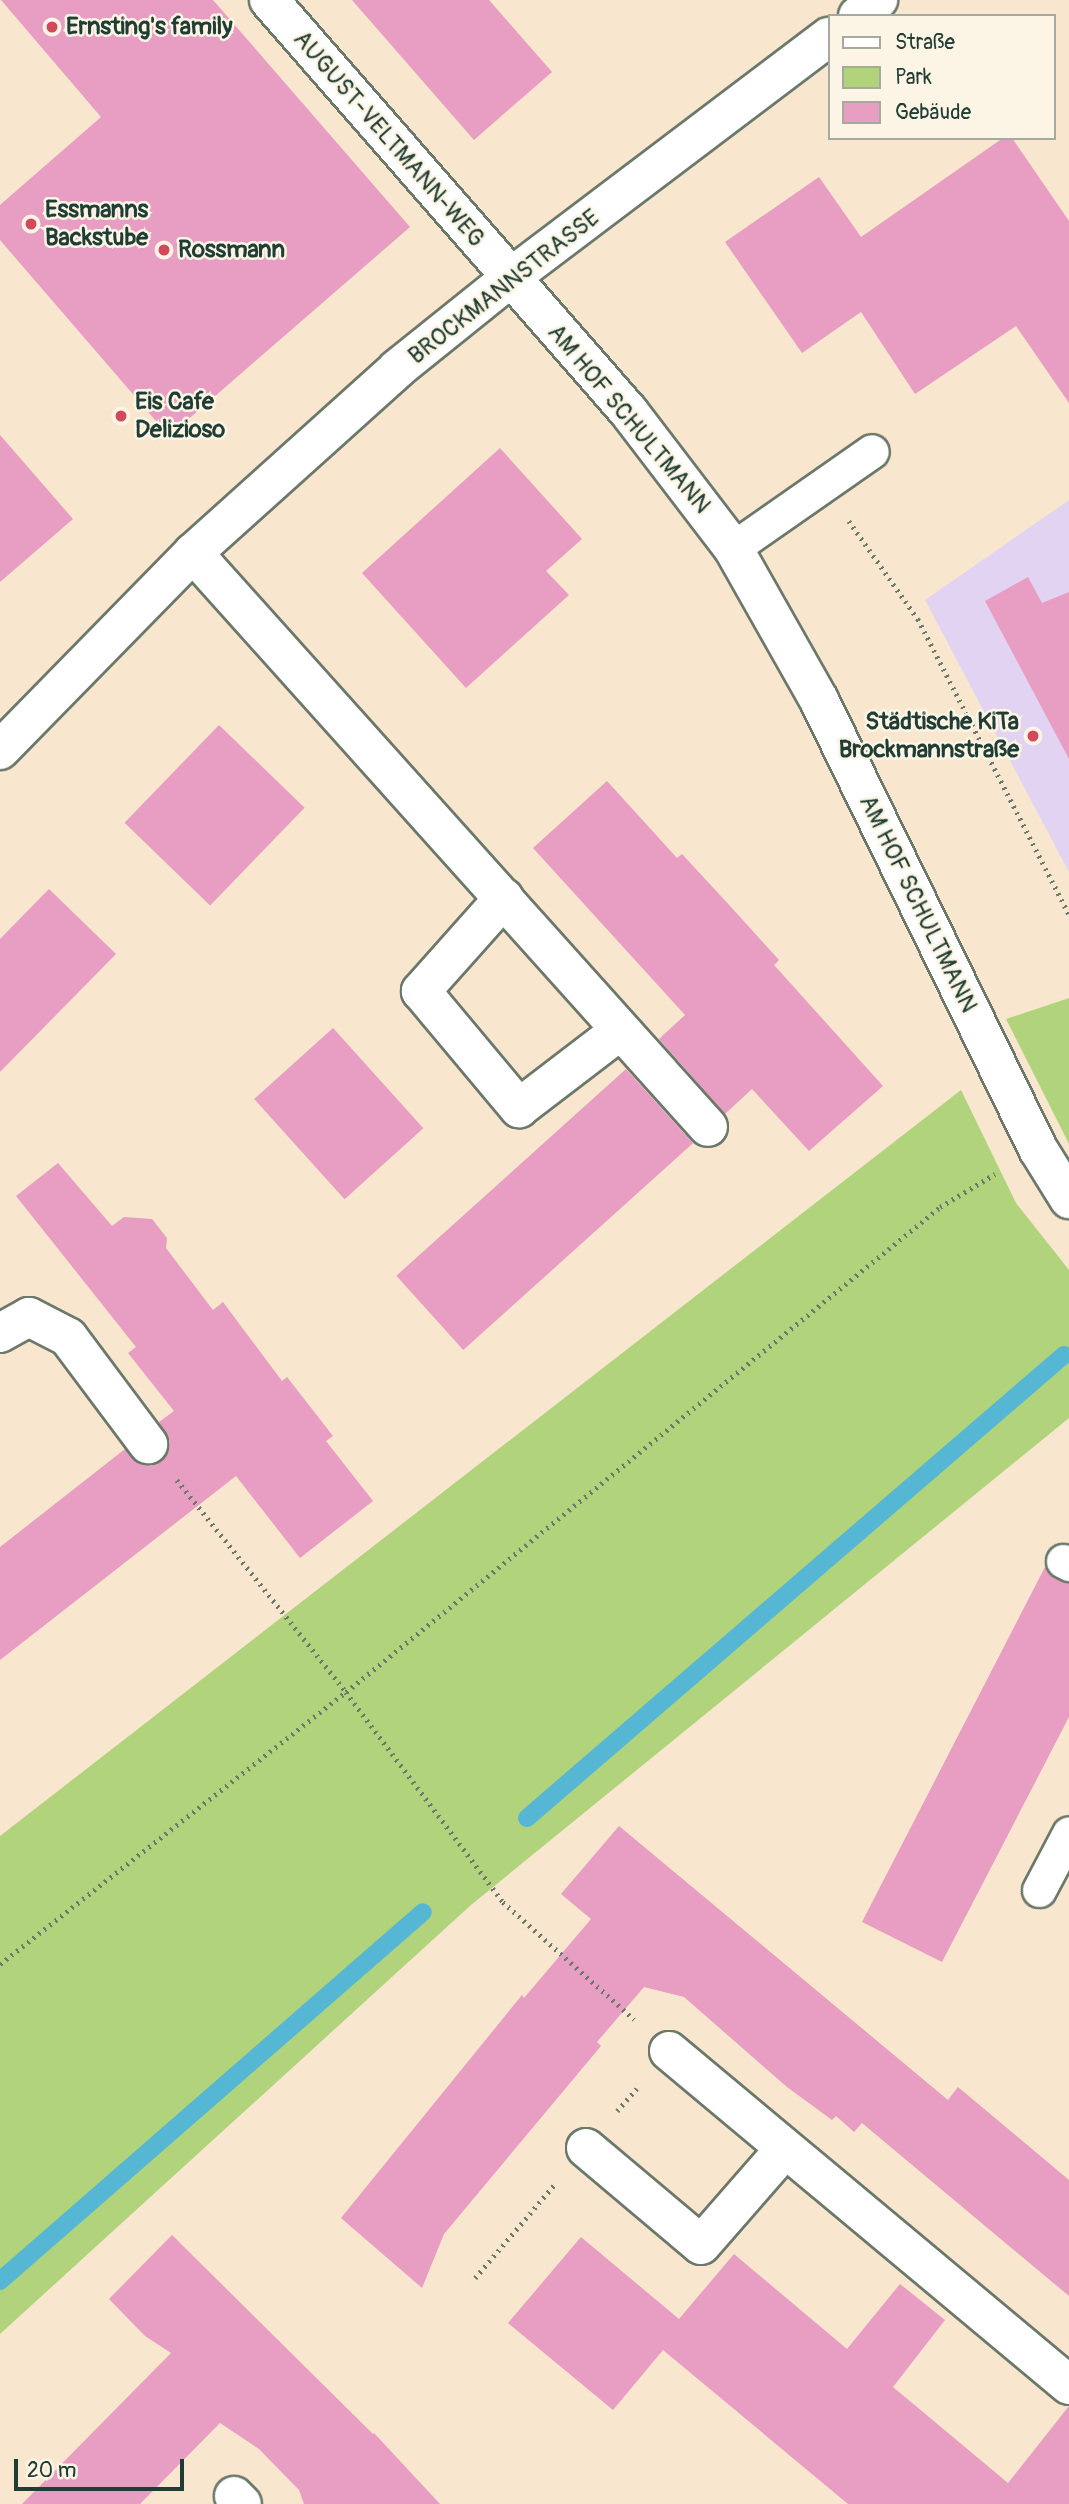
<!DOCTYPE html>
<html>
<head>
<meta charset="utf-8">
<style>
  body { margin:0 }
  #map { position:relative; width:1069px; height:2504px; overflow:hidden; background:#f8e6cf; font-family:Pangolin,sans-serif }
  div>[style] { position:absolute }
  .built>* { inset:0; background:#e3d3f2 }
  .green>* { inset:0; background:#b1d37c }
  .stream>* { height:18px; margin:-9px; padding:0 9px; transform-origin:9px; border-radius:9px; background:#55b7d3 }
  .building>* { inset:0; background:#e89dc3; transform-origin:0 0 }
  .path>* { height:4.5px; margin-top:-2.25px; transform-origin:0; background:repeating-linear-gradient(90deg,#6b786a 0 2px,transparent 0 7px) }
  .roads { filter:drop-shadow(2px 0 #6b786a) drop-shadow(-2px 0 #6b786a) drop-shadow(0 2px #6b786a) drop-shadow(0 -2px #6b786a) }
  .service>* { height:33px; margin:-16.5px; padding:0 16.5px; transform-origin:16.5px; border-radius:16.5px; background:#fff }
  .minor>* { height:38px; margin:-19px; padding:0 19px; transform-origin:19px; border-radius:19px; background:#fff }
  .dots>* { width:19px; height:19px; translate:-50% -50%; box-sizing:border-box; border:4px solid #fcf5e5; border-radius:50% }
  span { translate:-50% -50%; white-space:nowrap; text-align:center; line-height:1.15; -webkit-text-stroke:5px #fcf5e5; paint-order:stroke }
  .poi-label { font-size:24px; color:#1f3d34; font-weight:700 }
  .left { translate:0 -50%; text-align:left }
  .right { translate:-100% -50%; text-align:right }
  .street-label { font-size:24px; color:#1f3d34 }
  .legend { position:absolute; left:828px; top:14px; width:228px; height:126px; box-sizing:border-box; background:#fcf5e5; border:2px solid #a4ab9e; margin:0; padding:9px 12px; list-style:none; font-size:21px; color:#1f3d34 }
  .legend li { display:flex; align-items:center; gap:14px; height:35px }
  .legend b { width:35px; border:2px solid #a4ab9e }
  .scale { position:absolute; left:14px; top:2459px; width:170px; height:32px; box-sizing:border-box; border:4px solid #1f3d34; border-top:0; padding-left:9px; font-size:21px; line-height:24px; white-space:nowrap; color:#1f3d34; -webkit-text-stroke:5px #fcf5e5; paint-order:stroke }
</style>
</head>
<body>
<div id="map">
  <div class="built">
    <i style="clip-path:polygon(1069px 500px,1069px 872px,925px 600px)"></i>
  </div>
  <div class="green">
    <i style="clip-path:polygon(1069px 998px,1069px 1144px,1006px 1019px)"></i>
    <i style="clip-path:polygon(961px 1090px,1016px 1203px,1069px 1270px,1069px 1418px,471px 1905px,0 2334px,0 1836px)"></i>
  </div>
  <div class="stream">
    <i style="left:527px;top:1818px;width:709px;rotate:-40.77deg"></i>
    <i style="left:0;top:2281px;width:561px;rotate:-41.1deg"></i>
  </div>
  <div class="building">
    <i style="clip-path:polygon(1px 0,213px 0,410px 227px,169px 436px,0 240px,0 205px,101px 117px)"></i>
    <i style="clip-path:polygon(352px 0,489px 0,552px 72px,474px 140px)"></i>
    <i style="clip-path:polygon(1003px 138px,1012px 138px,1069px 221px,1069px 403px,1016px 326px,915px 394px,861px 312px,802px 353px,725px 242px,819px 177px,861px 237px)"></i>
    <i style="clip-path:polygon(0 435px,73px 519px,0 582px)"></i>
    <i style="clip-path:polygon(500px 448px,582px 539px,546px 571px,569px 595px,466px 688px,362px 573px)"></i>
    <i style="clip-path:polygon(1028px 577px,1042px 603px,1069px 592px,1069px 759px,985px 601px)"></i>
    <i style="left:219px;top:725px;width:119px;height:136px;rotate:44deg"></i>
    <i style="clip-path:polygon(607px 781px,677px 858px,682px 854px,731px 907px,779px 960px,774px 965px,883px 1086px,809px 1151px,752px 1089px,725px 1114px,659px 1039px,685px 1015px,533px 848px)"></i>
    <i style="clip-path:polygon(49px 889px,116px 954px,0 1072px,0 939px)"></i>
    <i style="left:333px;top:1028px;width:135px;height:106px;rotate:48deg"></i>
    <i style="left:626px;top:1069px;width:100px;height:309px;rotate:48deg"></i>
    <i style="clip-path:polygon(58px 1163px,112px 1226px,124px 1217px,152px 1219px,167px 1238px,166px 1248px,213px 1310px,223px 1302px,282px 1381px,287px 1377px,333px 1436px,326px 1441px,373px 1501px,300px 1558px,236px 1476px,0 1660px,0 1547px,125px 1449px,140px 1464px,151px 1466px,162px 1461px,168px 1452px,170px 1442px,159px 1422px,174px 1411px,128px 1353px,136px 1347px,16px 1196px)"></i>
    <i style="clip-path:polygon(1045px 1567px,1054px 1578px,1069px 1583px,1069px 1717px,942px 1962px,862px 1922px)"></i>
    <i style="clip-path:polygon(619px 1826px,948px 2100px,958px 2087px,1069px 2180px,1069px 2296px,862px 2123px,854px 2132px,836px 2116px,832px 2120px,787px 2087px,684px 1997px,644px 1987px,597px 2042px,601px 2046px,444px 2234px,422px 2288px,341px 2218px,522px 1995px,524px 1998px,591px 1919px,561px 1894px)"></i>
    <i style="clip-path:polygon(172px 2235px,373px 2434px,374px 2433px,440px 2504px,304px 2504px,299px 2490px,259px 2449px,220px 2423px,140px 2504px,22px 2504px,171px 2353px,145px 2336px,109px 2299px)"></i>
    <i style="clip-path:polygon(581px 2237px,679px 2319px,734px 2254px,847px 2349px,900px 2284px,945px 2320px,893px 2387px,1008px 2483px,1069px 2406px,1069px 2504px,848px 2504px,663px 2350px,613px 2410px,508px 2323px)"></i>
  </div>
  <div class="path">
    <i style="left:849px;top:521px;width:120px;rotate:54.9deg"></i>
    <i style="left:918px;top:619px;width:331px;rotate:62.9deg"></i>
    <i style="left:177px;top:1480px;width:271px;rotate:51.4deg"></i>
    <i style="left:346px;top:1692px;width:262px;rotate:53.2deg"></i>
    <i style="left:503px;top:1902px;width:176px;rotate:41.8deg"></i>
    <i style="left:0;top:1964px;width:440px;rotate:-38.2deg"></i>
    <i style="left:346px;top:1692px;width:767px;rotate:-39.23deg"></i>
    <i style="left:940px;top:1207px;width:64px;rotate:-31deg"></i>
    <i style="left:617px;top:2111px;width:30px;rotate:-49deg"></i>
    <i style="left:475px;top:2278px;width:123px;rotate:-49.6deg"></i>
  </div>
  <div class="roads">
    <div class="service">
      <i style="left:733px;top:548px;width:169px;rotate:-34.9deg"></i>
      <i style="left:1063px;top:1561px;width:7px;rotate:27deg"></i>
      <i style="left:1039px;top:1890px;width:64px;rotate:-62.2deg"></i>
    </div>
    <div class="minor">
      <i style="left:269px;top:0;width:547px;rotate:48.85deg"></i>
      <i style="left:629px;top:412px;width:171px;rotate:52.6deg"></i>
      <i style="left:733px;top:548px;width:175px;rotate:60.5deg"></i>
      <i style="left:819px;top:700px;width:500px;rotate:64deg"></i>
      <i style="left:1038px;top:1149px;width:59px;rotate:58.2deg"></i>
      <i style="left:858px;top:16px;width:26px;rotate:-39deg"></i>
      <i style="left:193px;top:553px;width:771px;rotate:48.1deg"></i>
      <i style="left:0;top:750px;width:276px;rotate:-45.6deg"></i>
      <i style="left:193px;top:553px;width:275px;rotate:-42deg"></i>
      <i style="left:397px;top:369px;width:145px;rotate:-38.8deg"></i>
      <i style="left:510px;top:278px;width:400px;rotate:-37.1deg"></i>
      <i style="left:504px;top:898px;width:125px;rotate:131.7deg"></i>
      <i style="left:421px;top:991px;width:153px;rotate:50.1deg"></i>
      <i style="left:519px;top:1108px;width:128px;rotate:-37.4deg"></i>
      <i style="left:0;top:1333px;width:33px;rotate:-29deg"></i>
      <i style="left:29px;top:1317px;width:44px;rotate:27.1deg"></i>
      <i style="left:68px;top:1337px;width:134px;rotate:53.2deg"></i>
      <i style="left:669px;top:2051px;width:521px;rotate:39.86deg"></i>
      <i style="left:586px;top:2148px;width:150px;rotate:40.1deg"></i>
      <i style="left:701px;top:2245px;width:126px;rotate:-48.9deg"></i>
      <i style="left:234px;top:2496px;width:11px;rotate:45deg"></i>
    </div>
  </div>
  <div class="dots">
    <i style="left:52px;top:27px;background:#d1495b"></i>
    <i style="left:31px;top:224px;background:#d1495b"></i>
    <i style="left:164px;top:250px;background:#d1495b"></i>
    <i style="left:121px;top:416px;background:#d1495b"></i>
    <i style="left:1033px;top:736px;background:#d1495b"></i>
  </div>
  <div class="poi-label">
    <span class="left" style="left:66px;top:27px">Ernsting's family</span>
    <span class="left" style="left:45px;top:224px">Essmanns<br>Backstube</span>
    <span class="left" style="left:178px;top:250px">Rossmann</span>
    <span class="left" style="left:135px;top:416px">Eis Cafe<br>Delizioso</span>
    <span class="right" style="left:1019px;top:736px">Städtische KiTa<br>Brockmannstraße</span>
  </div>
  <div class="street-label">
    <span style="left:389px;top:139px;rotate:49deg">AUGUST-VELTMANN-WEG</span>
    <span style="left:504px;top:287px;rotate:-38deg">BROCKMANNSTRASSE</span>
    <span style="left:629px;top:419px;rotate:50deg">AM HOF SCHULTMANN</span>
    <span style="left:918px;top:904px;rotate:64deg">AM HOF SCHULTMANN</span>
  </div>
  <ul class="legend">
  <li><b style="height:9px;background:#fff"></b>Straße</li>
  <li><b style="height:19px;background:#b1d37c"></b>Park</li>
  <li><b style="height:19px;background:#e89dc3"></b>Gebäude</li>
  </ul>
  <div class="scale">20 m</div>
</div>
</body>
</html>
